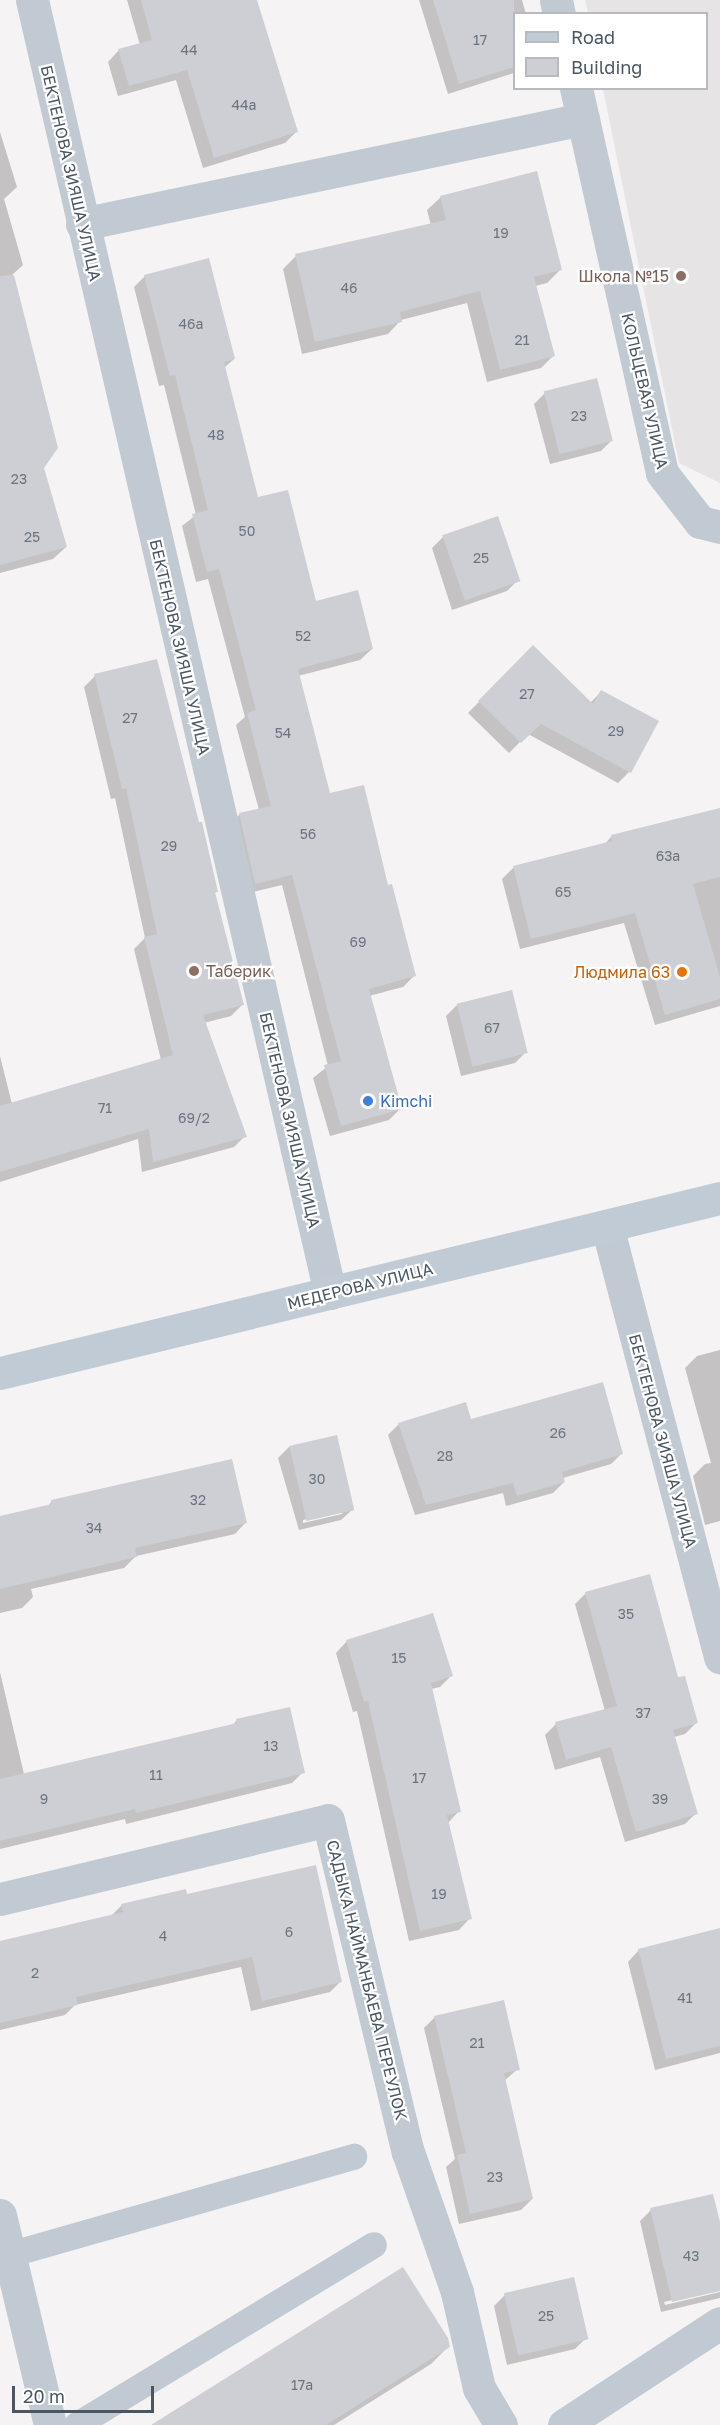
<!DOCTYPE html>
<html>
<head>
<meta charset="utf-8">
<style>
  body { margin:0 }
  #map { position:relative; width:720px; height:2425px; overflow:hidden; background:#f5f3f3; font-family:"Golos Text",sans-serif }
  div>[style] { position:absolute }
  .education>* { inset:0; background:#e6e4e5 }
  .shadow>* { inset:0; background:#0003 }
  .building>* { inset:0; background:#cdcfd5; transform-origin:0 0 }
  .lane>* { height:26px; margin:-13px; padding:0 13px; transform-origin:13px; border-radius:13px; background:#c1cad2 }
  .street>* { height:33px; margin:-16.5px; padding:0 16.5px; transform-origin:16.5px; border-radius:16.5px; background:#c1cad2 }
  .secondary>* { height:33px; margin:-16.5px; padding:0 16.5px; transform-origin:16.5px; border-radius:16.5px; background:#c1cbd6 }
  .dots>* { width:16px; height:16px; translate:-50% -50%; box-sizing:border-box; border:3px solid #fff; border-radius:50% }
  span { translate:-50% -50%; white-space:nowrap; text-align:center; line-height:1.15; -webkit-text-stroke:4.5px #fff; paint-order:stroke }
  .number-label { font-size:14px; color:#6b747e }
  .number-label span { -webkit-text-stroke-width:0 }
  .street-label { font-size:16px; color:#4a5661 }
  .education-label { font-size:16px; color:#785e54 }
  .right { translate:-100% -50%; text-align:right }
  .left { translate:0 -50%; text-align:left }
  .food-label { font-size:16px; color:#c56008 }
  .shop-label { font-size:16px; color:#366cbe }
  .legend { position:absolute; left:513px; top:12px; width:195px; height:78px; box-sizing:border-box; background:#fff; border:2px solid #b7bbc0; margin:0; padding:8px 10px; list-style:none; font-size:18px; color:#4a5661 }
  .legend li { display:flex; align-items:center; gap:12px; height:30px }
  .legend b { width:30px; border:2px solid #b7bbc0 }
  .scale { position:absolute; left:12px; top:2386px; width:142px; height:27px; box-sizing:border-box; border:3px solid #4a5661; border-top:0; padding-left:8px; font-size:18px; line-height:21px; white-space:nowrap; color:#4a5661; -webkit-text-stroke:4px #fff; paint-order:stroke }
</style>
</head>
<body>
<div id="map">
  <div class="education">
    <i style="clip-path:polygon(585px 0,720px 0,720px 483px,679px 463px,603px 89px,706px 88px,706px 14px,588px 13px)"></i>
  </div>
  <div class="shadow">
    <i style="clip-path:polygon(127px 0,237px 0,296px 132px,285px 143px,203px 168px,176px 80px,118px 96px,108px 62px,119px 50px,140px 45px)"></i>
    <i style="clip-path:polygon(419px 0,522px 0,526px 14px,514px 14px,514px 73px,448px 94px)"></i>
    <i style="clip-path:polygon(0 132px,17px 187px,4px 199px,23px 265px,12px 275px,56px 447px,43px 468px,66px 547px,53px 559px,0 573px)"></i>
    <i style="clip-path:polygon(536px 173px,560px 270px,547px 283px,535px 286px,554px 355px,541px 368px,487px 382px,467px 303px,401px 320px,388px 334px,302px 354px,283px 269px,296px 256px,431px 225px,427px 210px,440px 198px)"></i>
    <i style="clip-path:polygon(145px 276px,234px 359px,224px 368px,257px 499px,315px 602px,372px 649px,360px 660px,298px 676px,329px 795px,387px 887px,414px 976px,403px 987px,369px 996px,400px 1109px,389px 1120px,330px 1136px,313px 1078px,328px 1066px,282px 885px,244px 894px,228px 826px,239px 815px,259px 810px,236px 725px,245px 717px,208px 579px,196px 582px,182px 526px,196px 515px,164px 385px,159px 386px,134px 287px)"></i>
    <i style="clip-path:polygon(545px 393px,612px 440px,601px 451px,550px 464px,534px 404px)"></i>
    <i style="clip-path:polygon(443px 537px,518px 580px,507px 591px,452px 610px,432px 548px)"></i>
    <i style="clip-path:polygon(533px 647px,590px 703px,602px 691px,657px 721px,629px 772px,618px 783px,528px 734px,509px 753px,468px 713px)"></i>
    <i style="clip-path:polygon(95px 676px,217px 891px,214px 894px,242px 1005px,231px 1016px,204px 1023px,245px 1136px,234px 1147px,142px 1172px,138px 1139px,0 1182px,0 1056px,12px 1104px,161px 1060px,134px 949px,145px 938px,115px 798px,111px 799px,84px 687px)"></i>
    <i style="clip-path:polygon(720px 809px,720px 1006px,655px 1025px,624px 923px,520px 949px,502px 879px,513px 868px,604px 845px,611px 837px)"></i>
    <i style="clip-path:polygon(457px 1005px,526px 1052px,515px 1063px,461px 1076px,446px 1016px)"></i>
    <i style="clip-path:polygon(720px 1350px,720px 1521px,705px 1525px,693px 1476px,705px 1464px,711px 1463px,685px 1368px,697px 1356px)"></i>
    <i style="clip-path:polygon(470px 1421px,622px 1453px,611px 1464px,563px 1478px,564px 1482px,553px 1493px,506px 1506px,503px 1493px,415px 1515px,388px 1435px,399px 1424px)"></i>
    <i style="clip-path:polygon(evenodd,336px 1437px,353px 1509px,341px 1520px,299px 1530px,278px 1458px,289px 1447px,336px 1437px,342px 1511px,342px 1514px,303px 1523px,303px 1520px,342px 1511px)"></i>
    <i style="clip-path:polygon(52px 1501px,246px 1522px,235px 1534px,136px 1556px,124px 1568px,31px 1589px,33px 1597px,22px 1608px,0 1613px,0 1518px,47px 1507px)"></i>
    <i style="clip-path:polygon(586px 1593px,677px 1679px,696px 1723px,685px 1734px,674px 1737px,696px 1813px,685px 1824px,625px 1842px,600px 1757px,555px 1770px,545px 1735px,556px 1724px,605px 1711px,575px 1604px)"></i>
    <i style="clip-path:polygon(347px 1641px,451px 1676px,440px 1687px,431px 1689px,459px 1811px,448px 1823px,470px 1918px,459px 1930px,409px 1941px,357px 1711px,353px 1712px,336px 1653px)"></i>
    <i style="clip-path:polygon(0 1672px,24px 1774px,232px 1726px,237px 1720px,303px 1772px,292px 1783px,126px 1824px,125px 1819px,0 1849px)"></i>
    <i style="clip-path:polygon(186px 1896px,341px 1981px,330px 1992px,251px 2011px,241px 1967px,75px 2005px,65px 2015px,0 2030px,0 1942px,110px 1917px,122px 1905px)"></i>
    <i style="clip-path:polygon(720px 1947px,720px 2053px,655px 2070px,628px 1962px,639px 1950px)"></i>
    <i style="clip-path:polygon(435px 2017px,518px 2069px,504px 2081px,532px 2199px,521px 2210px,459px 2224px,446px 2167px,455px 2159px,424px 2028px)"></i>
    <i style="clip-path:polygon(651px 2210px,720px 2229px,720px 2289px,664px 2302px,665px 2305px,720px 2292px,720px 2298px,661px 2312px,640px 2221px)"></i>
    <i style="clip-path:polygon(505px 2295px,586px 2338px,575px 2349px,507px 2365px,494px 2306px)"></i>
    <i style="clip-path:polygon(449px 2346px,431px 2364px,334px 2425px,154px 2425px)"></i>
  </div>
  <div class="building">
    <i style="clip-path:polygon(141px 0,257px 0,298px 132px,214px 158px,187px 70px,129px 86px,118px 49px,152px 40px)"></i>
    <i style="clip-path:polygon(433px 0,514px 0,514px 67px,459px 84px)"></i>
    <i style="clip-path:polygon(537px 171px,562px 270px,534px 277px,555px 356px,500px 370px,480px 291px,400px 312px,402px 322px,315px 342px,295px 254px,446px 220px,440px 196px)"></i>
    <i style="clip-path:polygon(209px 258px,235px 359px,224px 362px,258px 497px,288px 490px,316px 601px,358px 590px,373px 649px,298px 669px,330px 793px,364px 785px,388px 885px,392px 884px,416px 976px,369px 989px,402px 1109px,341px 1126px,324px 1065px,341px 1061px,292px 875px,255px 884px,239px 813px,271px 806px,247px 713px,256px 710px,219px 569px,207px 572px,192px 514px,208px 510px,175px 375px,170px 376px,144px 275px)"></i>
    <i style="clip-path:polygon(14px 275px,58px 448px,44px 468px,67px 547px,0 565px,0 276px)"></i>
    <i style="left:597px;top:378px;width:65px;height:55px;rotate:76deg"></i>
    <i style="left:498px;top:516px;width:69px;height:59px;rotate:71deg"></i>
    <i style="clip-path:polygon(533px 645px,593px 704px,601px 690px,659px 721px,631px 773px,541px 724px,521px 743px,478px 701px)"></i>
    <i style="clip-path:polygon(157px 659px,199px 822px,202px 822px,218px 892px,215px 892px,244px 1005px,203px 1015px,247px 1137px,153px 1162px,149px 1129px,0 1172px,0 1106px,173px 1055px,144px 937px,157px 934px,126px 788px,122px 789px,94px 674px)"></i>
    <i style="clip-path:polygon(720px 808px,720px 877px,693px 884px,720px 977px,720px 999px,665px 1015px,635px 913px,531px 939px,513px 866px,612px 841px,611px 835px)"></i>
    <i style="left:512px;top:990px;width:65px;height:57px;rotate:76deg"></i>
    <i style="clip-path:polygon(603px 1382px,623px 1454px,562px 1472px,565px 1482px,517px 1496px,513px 1483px,426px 1505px,398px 1423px,466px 1402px,471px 1419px)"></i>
    <i style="left:337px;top:1435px;width:77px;height:49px;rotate:77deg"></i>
    <i style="clip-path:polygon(232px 1459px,247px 1523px,135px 1548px,137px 1557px,0 1589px,0 1516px,52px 1504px,51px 1500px)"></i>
    <i style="clip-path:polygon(650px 1574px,678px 1677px,685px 1676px,698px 1723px,673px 1730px,698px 1814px,636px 1832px,611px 1747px,566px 1760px,555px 1722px,617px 1706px,585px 1592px)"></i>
    <i style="clip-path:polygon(433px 1613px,453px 1676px,431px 1683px,461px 1812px,447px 1815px,472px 1919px,420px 1931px,368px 1701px,364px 1702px,346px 1640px)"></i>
    <i style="clip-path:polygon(290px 1707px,305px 1773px,136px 1813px,135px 1809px,0 1841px,0 1779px,237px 1723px,236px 1719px)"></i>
    <i style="clip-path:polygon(316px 1865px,342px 1982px,262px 2001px,252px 1957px,76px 1997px,78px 2005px,0 2023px,0 1941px,123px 1912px,121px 1904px,186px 1889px,187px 1894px)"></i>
    <i style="clip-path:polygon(720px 1928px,720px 2046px,666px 2059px,638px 1949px)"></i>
    <i style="clip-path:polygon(504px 2000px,520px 2070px,504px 2073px,533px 2199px,470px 2214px,457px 2155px,466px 2153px,434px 2016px)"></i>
    <i style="clip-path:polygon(713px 2194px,720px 2222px,720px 2291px,672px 2302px,650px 2208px)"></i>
    <i style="clip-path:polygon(403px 2267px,448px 2338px,450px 2347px,326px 2425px,151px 2425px)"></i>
    <i style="left:574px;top:2277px;width:64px;height:72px;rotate:77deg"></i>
  </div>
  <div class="lane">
    <i style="left:9px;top:2255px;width:359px;rotate:-15.9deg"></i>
    <i style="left:77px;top:2425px;width:347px;rotate:-31.2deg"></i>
  </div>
  <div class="street">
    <i style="left:32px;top:0;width:1327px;rotate:77.02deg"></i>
    <i style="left:556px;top:0;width:14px;rotate:78deg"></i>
    <i style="left:576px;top:88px;width:394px;rotate:77.4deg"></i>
    <i style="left:662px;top:473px;width:62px;rotate:52.2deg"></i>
    <i style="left:700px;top:522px;width:21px;rotate:14deg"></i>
    <i style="left:82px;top:224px;width:512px;rotate:-11.84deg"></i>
    <i style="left:607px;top:1226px;width:446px;rotate:75.3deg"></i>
    <i style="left:0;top:1899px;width:337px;rotate:-13.5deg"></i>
    <i style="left:328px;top:1820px;width:342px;rotate:76.5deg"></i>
    <i style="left:408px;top:2152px;width:148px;rotate:70.7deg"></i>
    <i style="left:457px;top:2292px;width:98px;rotate:77.1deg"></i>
    <i style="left:479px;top:2388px;width:43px;rotate:59.3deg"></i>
    <i style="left:0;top:2215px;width:216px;rotate:76.6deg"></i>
    <i style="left:564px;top:2425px;width:186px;rotate:-33.2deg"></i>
  </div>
  <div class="secondary">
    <i style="left:0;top:1373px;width:741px;rotate:-13.66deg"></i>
  </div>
  <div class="dots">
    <i style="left:681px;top:276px;background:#8d6e63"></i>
    <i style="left:194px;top:971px;background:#8d6e63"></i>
    <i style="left:682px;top:972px;background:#e8710a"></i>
    <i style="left:368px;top:1101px;background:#3f7fe0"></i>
  </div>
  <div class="number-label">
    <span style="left:480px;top:40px">17</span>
    <span style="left:189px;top:50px">44</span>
    <span style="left:244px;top:105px">44а</span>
    <span style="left:501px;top:233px">19</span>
    <span style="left:349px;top:288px">46</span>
    <span style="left:191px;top:324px">46а</span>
    <span style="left:522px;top:340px">21</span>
    <span style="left:579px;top:416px">23</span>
    <span style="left:216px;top:435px">48</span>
    <span style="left:19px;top:479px">23</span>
    <span style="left:247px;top:531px">50</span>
    <span style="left:32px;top:537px">25</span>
    <span style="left:481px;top:558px">25</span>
    <span style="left:303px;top:636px">52</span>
    <span style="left:527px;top:694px">27</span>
    <span style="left:130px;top:718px">27</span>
    <span style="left:616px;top:731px">29</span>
    <span style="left:283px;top:733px">54</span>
    <span style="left:308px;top:834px">56</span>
    <span style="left:169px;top:846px">29</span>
    <span style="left:668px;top:856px">63a</span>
    <span style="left:563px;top:892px">65</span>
    <span style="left:358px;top:942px">69</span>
    <span style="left:492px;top:1028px">67</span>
    <span style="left:105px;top:1108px">71</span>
    <span style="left:194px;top:1118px">69/2</span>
    <span style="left:558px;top:1433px">26</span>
    <span style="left:445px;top:1456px">28</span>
    <span style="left:317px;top:1479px">30</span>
    <span style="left:198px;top:1500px">32</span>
    <span style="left:94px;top:1528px">34</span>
    <span style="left:626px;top:1614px">35</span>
    <span style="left:399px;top:1658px">15</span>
    <span style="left:643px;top:1713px">37</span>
    <span style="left:271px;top:1746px">13</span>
    <span style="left:156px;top:1775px">11</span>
    <span style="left:419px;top:1778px">17</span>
    <span style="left:44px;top:1799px">9</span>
    <span style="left:660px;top:1799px">39</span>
    <span style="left:439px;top:1894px">19</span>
    <span style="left:289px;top:1932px">6</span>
    <span style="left:163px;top:1936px">4</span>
    <span style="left:35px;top:1973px">2</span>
    <span style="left:685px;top:1998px">41</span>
    <span style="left:477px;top:2043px">21</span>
    <span style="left:495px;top:2177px">23</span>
    <span style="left:691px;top:2256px">43</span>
    <span style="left:546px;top:2316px">25</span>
    <span style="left:302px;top:2385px">17а</span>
  </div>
  <div class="street-label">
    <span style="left:71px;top:173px;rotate:77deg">БЕКТЕНОВА ЗИЯША УЛИЦА</span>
    <span style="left:645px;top:391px;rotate:77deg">КОЛЬЦЕВАЯ УЛИЦА</span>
    <span style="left:180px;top:647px;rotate:77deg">БЕКТЕНОВА ЗИЯША УЛИЦА</span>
    <span style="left:290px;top:1120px;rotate:77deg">БЕКТЕНОВА ЗИЯША УЛИЦА</span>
    <span style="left:360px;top:1286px;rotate:-14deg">МЕДЕРОВА УЛИЦА</span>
    <span style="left:663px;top:1441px;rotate:75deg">БЕКТЕНОВА ЗИЯША УЛИЦА</span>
    <span style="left:367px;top:1980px;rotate:76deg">САДЫКА НАЙМАНБАЕВА ПЕРЕУЛОК</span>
  </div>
  <div class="education-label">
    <span class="right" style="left:669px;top:276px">Школа №15</span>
    <span class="left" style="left:206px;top:971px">Таберик</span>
  </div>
  <div class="food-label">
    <span class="right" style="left:670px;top:972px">Людмила 63</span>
  </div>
  <div class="shop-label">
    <span class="left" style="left:380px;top:1101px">Kimchi</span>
  </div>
  <ul class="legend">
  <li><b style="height:8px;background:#c1cbd6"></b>Road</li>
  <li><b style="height:16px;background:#cdcfd5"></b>Building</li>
  </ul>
  <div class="scale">20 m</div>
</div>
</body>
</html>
